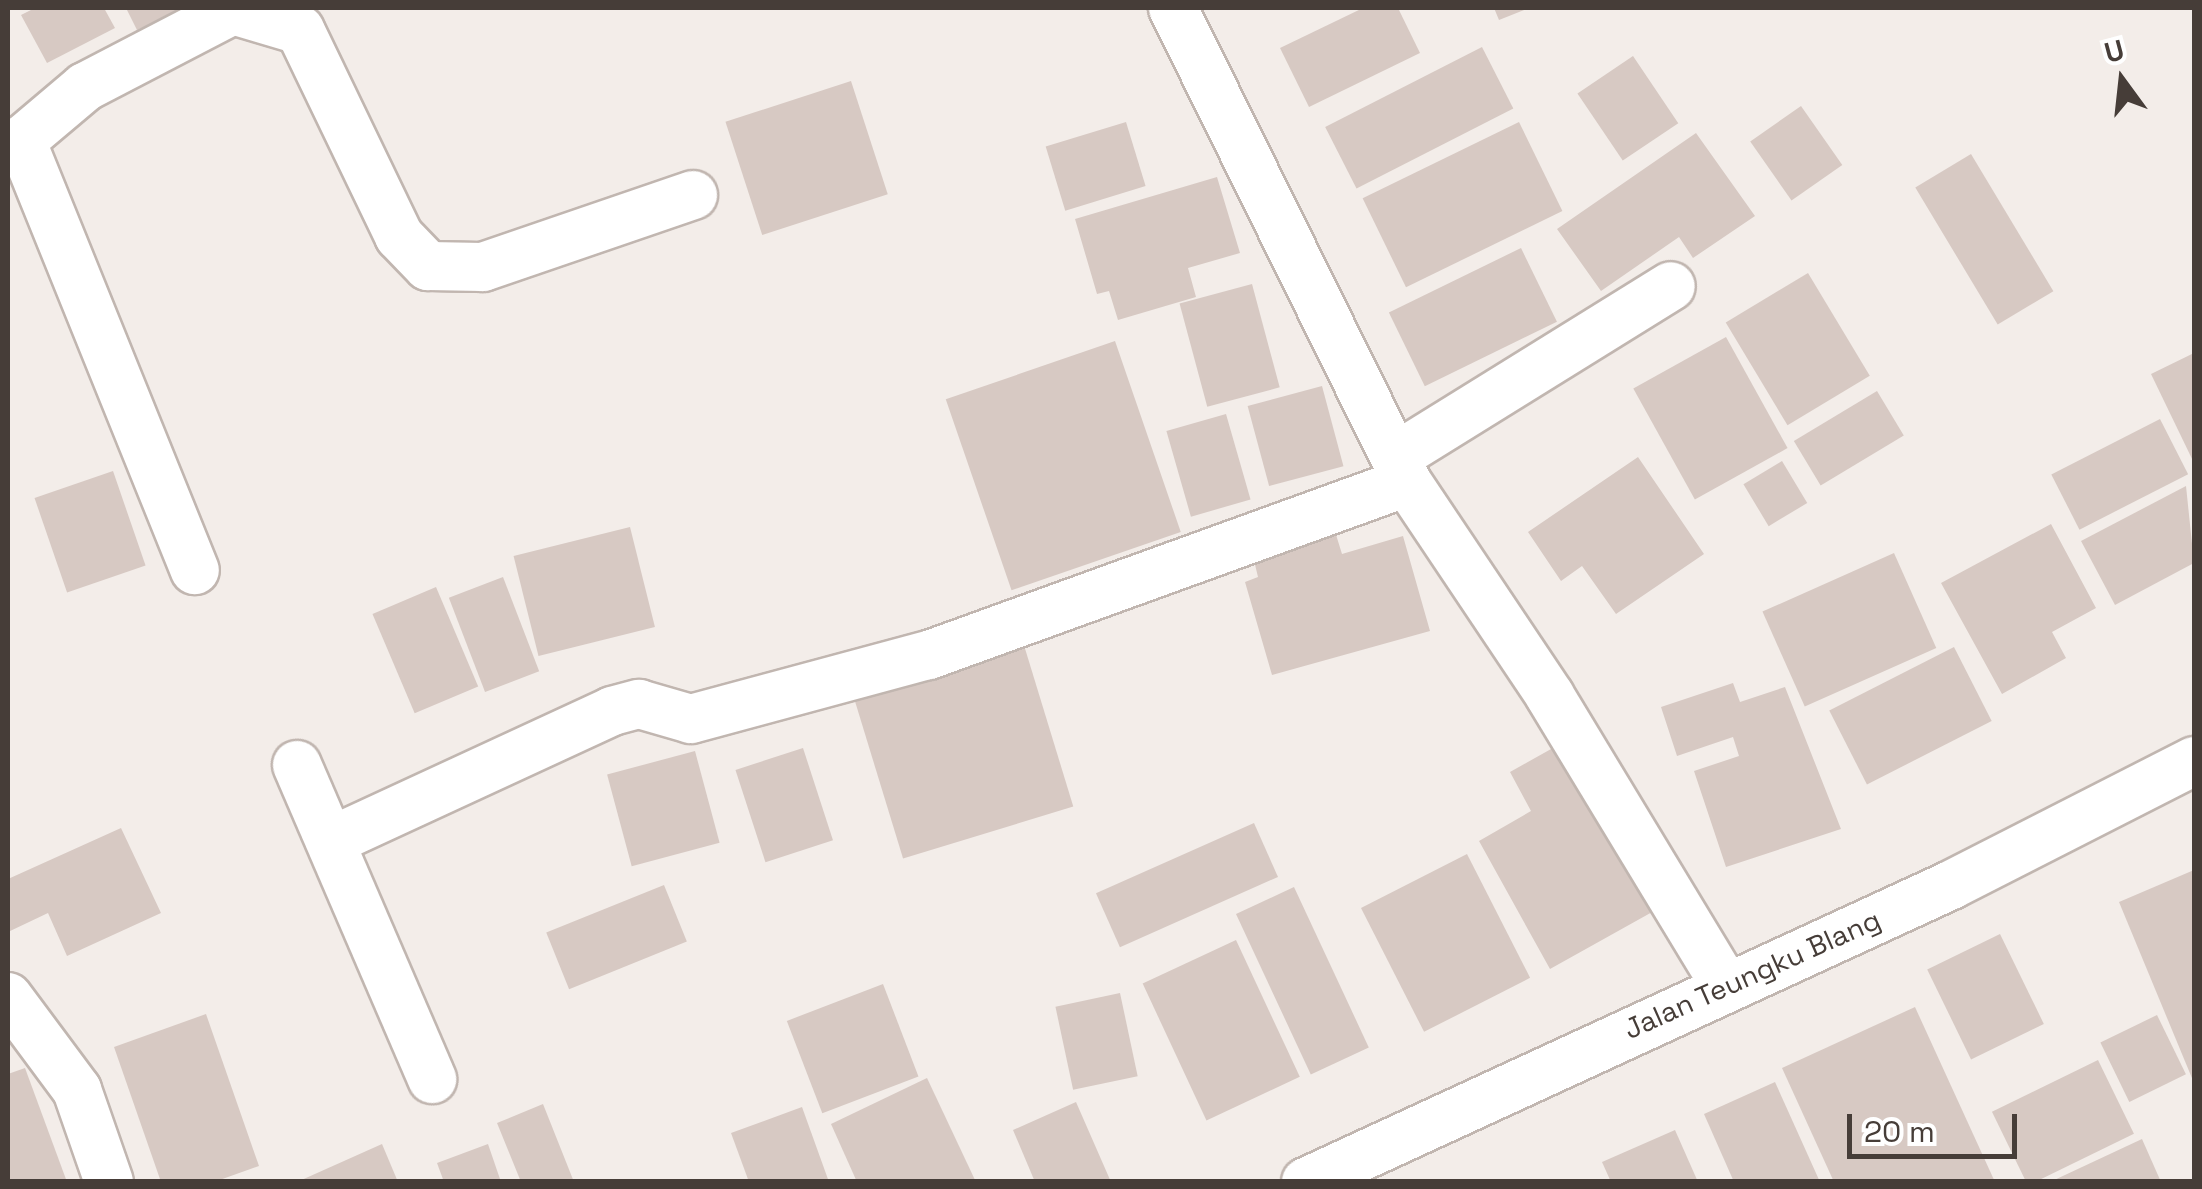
<!DOCTYPE html>
<html>
<head>
<meta charset="utf-8">
<style>
  body { margin:0 }
  #map { position:relative; width:2202px; height:1189px; overflow:hidden; background:#f3ede9; font-family:"Space Grotesk",sans-serif }
  div>[style] { position:absolute }
  .building>* { inset:0; background:#d7c9c3; transform-origin:0 0 }
  .roads { filter:drop-shadow(2px 0 #c1b6b0) drop-shadow(-2px 0 #c1b6b0) drop-shadow(0 2px #c1b6b0) drop-shadow(0 -2px #c1b6b0) }
  .minor>* { height:48px; margin:-24px; padding:0 24px; transform-origin:24px; border-radius:24px; background:#fff }
  span { translate:-50% -50%; white-space:nowrap; text-align:center; line-height:1.15; -webkit-text-stroke:8px #fff; paint-order:stroke }
  .street-label { font-size:28px; color:#463d38 }
  .frame { position:absolute; inset:0; border:10px solid #463d38; pointer-events:none }
  .north { position:absolute; left:2072px; top:30px; width:100px; height:100px; -webkit-text-stroke:8px #fff; paint-order:stroke; rotate:345deg; font-size:28px; font-weight:700; line-height:40px; text-align:center; color:#463d38 }
  .north::after { content:''; display:block; margin:auto; width:35px; height:45px; background:#463d38; clip-path:polygon(50% 0,100% 100%,50% 72%,0 100%) }
  .scale { position:absolute; left:1847px; top:1114px; width:170px; height:45px; box-sizing:border-box; border:5px solid #463d38; border-top:0; padding-left:12px; font-size:30px; line-height:35px; white-space:nowrap; color:#463d38; -webkit-text-stroke:8px #fff; paint-order:stroke }
</style>
</head>
<body>
<div id="map">
  <div class="building">
    <i style="clip-path:polygon(35px 8px,104px 8px,115px 28px,47px 63px,21px 15px)"></i>
    <i style="clip-path:polygon(126px 8px,185px 8px,137px 30px)"></i>
    <i style="clip-path:polygon(1363px 8px,1398px 8px,1420px 53px,1309px 107px,1280px 48px)"></i>
    <i style="clip-path:polygon(1494px 8px,1529px 8px,1499px 20px)"></i>
    <i style="left:1482px;top:47px;width:69px;height:176px;rotate:63deg"></i>
    <i style="left:1633px;top:56px;width:81px;height:67px;rotate:56deg"></i>
    <i style="left:851px;top:81px;width:119px;height:132px;rotate:72deg"></i>
    <i style="left:1801px;top:106px;width:72px;height:62px;rotate:55deg"></i>
    <i style="left:1126px;top:122px;width:67px;height:84px;rotate:73deg"></i>
    <i style="left:1519px;top:122px;width:99px;height:174px;rotate:64deg"></i>
    <i style="clip-path:polygon(1696px 133px,1755px 216px,1693px 258px,1679px 237px,1601px 291px,1557px 229px)"></i>
    <i style="left:1971px;top:154px;width:160px;height:65px;rotate:59deg"></i>
    <i style="clip-path:polygon(1217px 177px,1240px 253px,1188px 268px,1196px 297px,1118px 320px,1109px 291px,1097px 294px,1075px 219px)"></i>
    <i style="left:1521px;top:248px;width:82px;height:147px;rotate:64deg"></i>
    <i style="left:1808px;top:273px;width:120px;height:96px;rotate:59deg"></i>
    <i style="left:1252px;top:284px;width:107px;height:75px;rotate:75deg"></i>
    <i style="left:1726px;top:337px;width:127px;height:106px;rotate:61deg"></i>
    <i style="left:1115px;top:341px;width:202px;height:179px;rotate:71deg"></i>
    <i style="clip-path:polygon(2194px 353px,2194px 463px,2151px 374px)"></i>
    <i style="left:1322px;top:386px;width:83px;height:77px;rotate:75deg"></i>
    <i style="left:1877px;top:391px;width:52px;height:97px;rotate:59deg"></i>
    <i style="left:1226px;top:414px;width:89px;height:62px;rotate:74deg"></i>
    <i style="left:2160px;top:419px;width:62px;height:122px;rotate:63deg"></i>
    <i style="clip-path:polygon(1638px 457px,1704px 554px,1616px 614px,1582px 566px,1561px 581px,1528px 532px)"></i>
    <i style="left:1782px;top:461px;width:49px;height:45px;rotate:59deg"></i>
    <i style="left:113px;top:471px;width:100px;height:83px;rotate:71deg"></i>
    <i style="clip-path:polygon(2186px 486px,2194px 563px,2115px 605px,2081px 541px)"></i>
    <i style="clip-path:polygon(2051px 524px,2096px 608px,2052px 632px,2066px 658px,2002px 694px,1941px 583px)"></i>
    <i style="clip-path:polygon(1333px 525px,1342px 554px,1403px 536px,1430px 631px,1272px 675px,1245px 582px,1258px 577px,1251px 548px)"></i>
    <i style="left:630px;top:527px;width:103px;height:120px;rotate:76deg"></i>
    <i style="left:1894px;top:553px;width:104px;height:144px;rotate:66deg"></i>
    <i style="left:503px;top:577px;width:101px;height:58px;rotate:69deg"></i>
    <i style="left:436px;top:587px;width:108px;height:69px;rotate:67deg"></i>
    <i style="left:1023px;top:642px;width:172px;height:178px;rotate:73deg"></i>
    <i style="left:1954px;top:647px;width:83px;height:140px;rotate:63deg"></i>
    <i style="clip-path:polygon(1733px 683px,1740px 702px,1785px 687px,1841px 829px,1726px 867px,1694px 771px,1739px 756px,1733px 737px,1677px 756px,1661px 707px)"></i>
    <i style="clip-path:polygon(1560px 744px,1654px 911px,1550px 969px,1479px 841px,1531px 811px,1510px 772px)"></i>
    <i style="left:803px;top:748px;width:97px;height:71px;rotate:72deg"></i>
    <i style="left:695px;top:751px;width:95px;height:91px;rotate:75deg"></i>
    <i style="left:1254px;top:823px;width:59px;height:173px;rotate:66deg"></i>
    <i style="clip-path:polygon(121px 828px,161px 913px,67px 956px,48px 913px,8px 932px,8px 879px)"></i>
    <i style="left:1467px;top:854px;width:139px;height:119px;rotate:63deg"></i>
    <i style="clip-path:polygon(2194px 870px,2194px 1083px,2119px 902px)"></i>
    <i style="left:664px;top:885px;width:61px;height:127px;rotate:68deg"></i>
    <i style="left:1294px;top:887px;width:177px;height:64px;rotate:65deg"></i>
    <i style="left:2000px;top:934px;width:100px;height:81px;rotate:64deg"></i>
    <i style="left:1236px;top:940px;width:151px;height:103px;rotate:65deg"></i>
    <i style="left:883px;top:984px;width:99px;height:103px;rotate:69deg"></i>
    <i style="left:1120px;top:993px;width:85px;height:66px;rotate:78deg"></i>
    <i style="clip-path:polygon(1915px 1007px,1995px 1182px,1834px 1182px,1782px 1068px)"></i>
    <i style="clip-path:polygon(206px 1014px,259px 1166px,214px 1182px,161px 1182px,114px 1047px)"></i>
    <i style="left:2157px;top:1015px;width:66px;height:63px;rotate:64deg"></i>
    <i style="left:2098px;top:1060px;width:82px;height:118px;rotate:64deg"></i>
    <i style="clip-path:polygon(25px 1068px,67px 1182px,8px 1182px,8px 1074px)"></i>
    <i style="clip-path:polygon(927px 1078px,975px 1180px,857px 1182px,831px 1124px)"></i>
    <i style="clip-path:polygon(1775px 1082px,1820px 1182px,1734px 1182px,1704px 1114px)"></i>
    <i style="clip-path:polygon(1076px 1102px,1111px 1182px,1035px 1182px,1013px 1130px)"></i>
    <i style="clip-path:polygon(543px 1104px,574px 1182px,521px 1182px,497px 1123px)"></i>
    <i style="clip-path:polygon(802px 1107px,829px 1182px,749px 1182px,731px 1133px)"></i>
    <i style="clip-path:polygon(1675px 1130px,1698px 1182px,1611px 1182px,1602px 1162px)"></i>
    <i style="clip-path:polygon(2142px 1139px,2161px 1182px,2050px 1182px)"></i>
    <i style="clip-path:polygon(382px 1144px,398px 1182px,297px 1182px)"></i>
    <i style="clip-path:polygon(488px 1144px,501px 1182px,444px 1182px,437px 1163px)"></i>
  </div>
  <div class="roads">
    <div class="minor">
      <i style="left:226px;top:8px;width:77px;rotate:16.6deg"></i>
      <i style="left:300px;top:30px;width:229px;rotate:64.3deg"></i>
      <i style="left:399px;top:236px;width:42px;rotate:46deg"></i>
      <i style="left:428px;top:266px;width:55px;rotate:1deg"></i>
      <i style="left:483px;top:267px;width:222px;rotate:-18.9deg"></i>
      <i style="left:1173px;top:8px;width:529px;rotate:63.73deg"></i>
      <i style="left:1407px;top:482px;width:257px;rotate:56.2deg"></i>
      <i style="left:1550px;top:696px;width:338px;rotate:58.8deg"></i>
      <i style="left:21px;top:140px;width:464px;rotate:68deg"></i>
      <i style="left:8px;top:152px;width:101px;rotate:-40.2deg"></i>
      <i style="left:85px;top:87px;width:171px;rotate:-27.5deg"></i>
      <i style="left:1397px;top:456px;width:322px;rotate:-31.8deg"></i>
      <i style="left:297px;top:765px;width:342px;rotate:66.7deg"></i>
      <i style="left:331px;top:841px;width:310px;rotate:-24.8deg"></i>
      <i style="left:612px;top:711px;width:28px;rotate:-15deg"></i>
      <i style="left:639px;top:704px;width:54px;rotate:16.1deg"></i>
      <i style="left:691px;top:719px;width:246px;rotate:-15.1deg"></i>
      <i style="left:929px;top:655px;width:508px;rotate:-19.9deg"></i>
      <i style="left:8px;top:997px;width:116px;rotate:53.4deg"></i>
      <i style="left:77px;top:1090px;width:97px;rotate:70.8deg"></i>
      <i style="left:1306px;top:1182px;width:710px;rotate:-24.72deg"></i>
      <i style="left:1951px;top:885px;width:273px;rotate:-27deg"></i>
    </div>
  </div>
  <div class="street-label">
    <span style="left:1752px;top:974px;rotate:-24deg">Jalan Teungku Blang</span>
  </div>
  <div class="frame"></div>
  <div class="north">U</div>
  <div class="scale">20 m</div>
</div>
</body>
</html>
